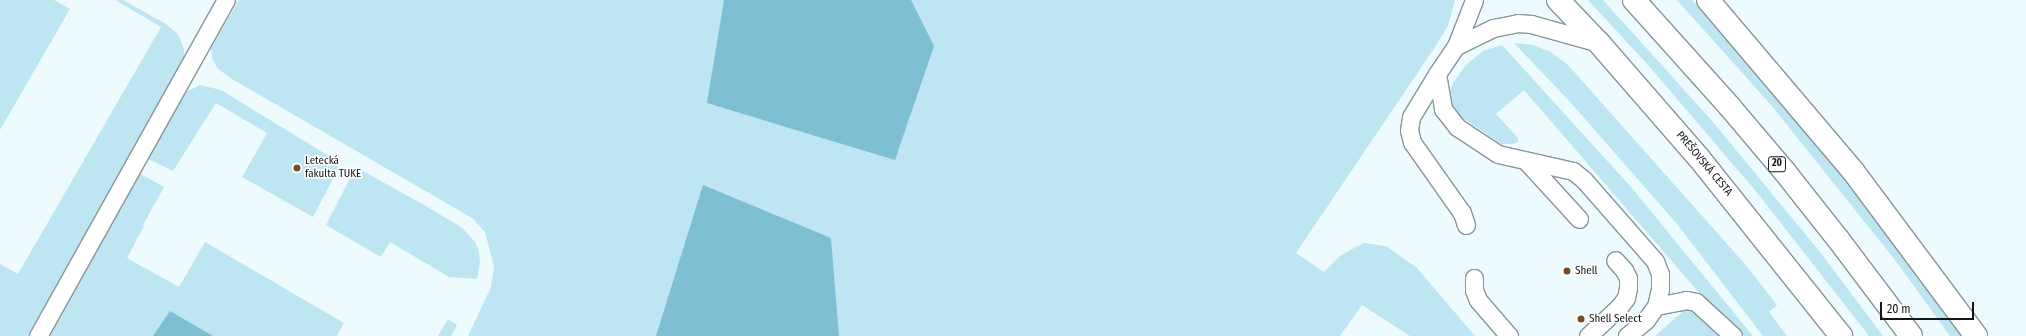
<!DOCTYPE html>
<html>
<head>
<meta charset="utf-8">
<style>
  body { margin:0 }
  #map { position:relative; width:2026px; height:336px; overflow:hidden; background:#edfbff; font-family:"Fira Sans Condensed",sans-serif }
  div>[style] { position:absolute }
  .green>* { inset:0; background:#bde5f2 }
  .forest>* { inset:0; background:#7ebfd3 }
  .roads { filter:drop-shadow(1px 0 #899599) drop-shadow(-1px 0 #899599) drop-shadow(0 1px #899599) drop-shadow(0 -1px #899599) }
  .service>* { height:17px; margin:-8.5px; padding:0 8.5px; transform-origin:8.5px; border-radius:8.5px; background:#fff }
  .minor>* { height:22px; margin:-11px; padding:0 11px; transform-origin:11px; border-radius:11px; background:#fff }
  .trunk>* { height:22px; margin:-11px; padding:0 11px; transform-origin:11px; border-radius:11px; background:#fff }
  .dots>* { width:11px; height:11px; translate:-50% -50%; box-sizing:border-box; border:2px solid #fff; border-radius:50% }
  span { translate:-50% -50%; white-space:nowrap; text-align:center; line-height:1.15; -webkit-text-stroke:3px #fff; paint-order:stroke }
  .shield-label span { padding:1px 3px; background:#fff; border:1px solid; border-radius:3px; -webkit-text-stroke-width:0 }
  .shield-label { font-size:10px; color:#111617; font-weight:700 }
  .poi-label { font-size:11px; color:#111617 }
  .left { translate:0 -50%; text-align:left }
  .street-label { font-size:11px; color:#111617 }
  .scale { position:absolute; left:1880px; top:302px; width:94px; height:18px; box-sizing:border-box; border:2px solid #111617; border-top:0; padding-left:5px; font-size:12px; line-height:14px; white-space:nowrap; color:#111617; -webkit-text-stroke:3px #fff; paint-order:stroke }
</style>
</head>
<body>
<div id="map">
  <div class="green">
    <i style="clip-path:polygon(0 0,54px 0,70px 9px,0 130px)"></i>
    <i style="clip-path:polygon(115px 0,123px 0,166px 24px,178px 34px,184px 49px,184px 62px,27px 336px,0 336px,0 264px,18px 274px,161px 27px)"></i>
    <i style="clip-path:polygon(239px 0,1455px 0,1448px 26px,1437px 44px,1296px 253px,1324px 272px,1341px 255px,1364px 243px,1386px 246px,1417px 268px,1475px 336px,1410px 336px,1362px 305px,1340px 336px,468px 336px,491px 287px,494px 266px,485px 232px,472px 218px,232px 79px,218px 69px,212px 58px,211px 48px)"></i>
    <i style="clip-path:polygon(1588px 0,1603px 0,1713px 122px,1820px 252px,1883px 336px,1869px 336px,1759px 195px,1649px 66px)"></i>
    <i style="clip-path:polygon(1677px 0,1692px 0,1824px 151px,1964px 336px,1950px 336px,1895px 260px,1771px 105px)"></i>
    <i style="clip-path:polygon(1514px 43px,1533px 45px,1551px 52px,1568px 65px,1744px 263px,1777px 305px,1769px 312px,1787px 336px,1763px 336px,1677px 224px,1571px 103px)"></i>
    <i style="clip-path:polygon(1502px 45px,1631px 187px,1753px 336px,1745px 336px,1701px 295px,1524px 90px,1496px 114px,1518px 138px,1518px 142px,1513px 144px,1501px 144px,1457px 114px,1448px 96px,1453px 83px,1466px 65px,1483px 51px)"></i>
    <i style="clip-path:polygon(200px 85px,221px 90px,337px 161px,338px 169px,313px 217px,242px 177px,267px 133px,216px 103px,173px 171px,148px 159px,186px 92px)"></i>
    <i style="clip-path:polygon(363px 171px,424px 205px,461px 227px,469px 235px,475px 242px,479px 251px,480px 263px,477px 279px,449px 277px,390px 242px,381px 257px,326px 225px,349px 180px,355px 174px)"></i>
    <i style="clip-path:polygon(139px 173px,164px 187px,143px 225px,144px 226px,127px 258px,179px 287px,205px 242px,344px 323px,337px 336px,46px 336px)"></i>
    <i style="clip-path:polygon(1688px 307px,1721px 336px,1655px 336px)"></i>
    <i style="clip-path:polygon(448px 319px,457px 325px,451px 336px,438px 336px)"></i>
  </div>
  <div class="forest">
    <i style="clip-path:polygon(724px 0,911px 0,934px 46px,895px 160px,707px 103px)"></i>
    <i style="clip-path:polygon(703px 185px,831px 238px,839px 336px,656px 336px)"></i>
    <i style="clip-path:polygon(170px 311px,213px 336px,153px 336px)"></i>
  </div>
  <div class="roads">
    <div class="service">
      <i style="left:1456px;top:46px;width:41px;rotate:-25.9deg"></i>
      <i style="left:1493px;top:28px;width:25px;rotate:-11deg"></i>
      <i style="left:1518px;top:23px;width:13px;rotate:4deg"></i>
      <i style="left:1531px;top:24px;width:71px;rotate:15.6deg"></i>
      <i style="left:1437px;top:74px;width:34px;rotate:-56deg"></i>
      <i style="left:1456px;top:46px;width:49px;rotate:-68.6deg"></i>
      <i style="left:1527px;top:162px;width:77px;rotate:47.6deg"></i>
      <i style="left:1466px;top:225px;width:13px;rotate:-108deg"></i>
      <i style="left:1462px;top:213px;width:87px;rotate:-125.2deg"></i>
      <i style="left:1412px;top:142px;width:12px;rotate:-104deg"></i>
      <i style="left:1409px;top:130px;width:13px;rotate:-81deg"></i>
      <i style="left:1411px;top:117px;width:50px;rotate:-58.8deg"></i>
      <i style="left:1437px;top:74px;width:36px;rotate:80deg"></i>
      <i style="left:1443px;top:109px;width:23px;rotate:52deg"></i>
      <i style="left:1457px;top:127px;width:49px;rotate:33.4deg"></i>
      <i style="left:1498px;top:154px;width:77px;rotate:12.8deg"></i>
      <i style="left:1573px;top:171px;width:14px;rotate:39deg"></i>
      <i style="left:1584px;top:180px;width:108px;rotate:48.8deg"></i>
      <i style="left:1655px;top:261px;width:14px;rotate:69deg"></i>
      <i style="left:1660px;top:274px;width:15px;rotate:90deg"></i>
      <i style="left:1660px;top:289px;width:17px;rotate:103deg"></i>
      <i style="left:1656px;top:306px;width:17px;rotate:126deg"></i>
      <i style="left:1646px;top:320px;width:25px;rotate:140deg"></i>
      <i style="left:1474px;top:278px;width:12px;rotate:90deg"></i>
      <i style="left:1474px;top:290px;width:11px;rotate:68deg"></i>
      <i style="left:1478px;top:300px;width:48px;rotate:49.3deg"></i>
      <i style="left:1656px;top:306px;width:31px;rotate:-11deg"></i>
      <i style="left:1686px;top:300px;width:10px;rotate:11deg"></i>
      <i style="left:1696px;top:302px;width:50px;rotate:42.6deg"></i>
      <i style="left:38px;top:336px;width:385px;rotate:-60.8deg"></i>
      <i style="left:1588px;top:336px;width:42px;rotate:-43.1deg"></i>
      <i style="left:1619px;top:307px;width:11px;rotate:-52deg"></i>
      <i style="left:1626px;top:298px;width:10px;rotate:-79deg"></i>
      <i style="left:1628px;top:288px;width:10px;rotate:-90deg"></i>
      <i style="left:1628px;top:278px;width:9px;rotate:-117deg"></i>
      <i style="left:1624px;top:270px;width:13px;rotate:-132deg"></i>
    </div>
    <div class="minor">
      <i style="left:1708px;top:0;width:224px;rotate:49.7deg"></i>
      <i style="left:1853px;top:171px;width:206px;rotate:53.3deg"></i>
    </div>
    <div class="trunk">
      <i style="left:1558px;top:0;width:59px;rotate:46.4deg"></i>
      <i style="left:1599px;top:43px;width:152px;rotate:49deg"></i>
      <i style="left:1699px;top:158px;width:228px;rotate:51.4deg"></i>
      <i style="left:1634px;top:0;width:144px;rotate:48.1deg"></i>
      <i style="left:1730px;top:107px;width:85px;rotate:49.8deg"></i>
      <i style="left:1785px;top:172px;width:85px;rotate:51.7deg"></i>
      <i style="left:1838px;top:239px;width:121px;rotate:53deg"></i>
    </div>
  </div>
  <div class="dots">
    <i style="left:297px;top:168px;background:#714f27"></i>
    <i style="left:1567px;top:271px;background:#714f27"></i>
    <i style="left:1581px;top:319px;background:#714f27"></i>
  </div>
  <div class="shield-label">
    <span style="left:1777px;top:164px">20</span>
  </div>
  <div class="poi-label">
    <span class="left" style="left:305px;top:168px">Letecká<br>fakulta TUKE</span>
    <span class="left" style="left:1575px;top:271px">Shell</span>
    <span class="left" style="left:1589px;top:319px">Shell Select</span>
  </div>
  <div class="street-label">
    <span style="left:1704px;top:164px;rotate:50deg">PREŠOVSKÁ CESTA</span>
  </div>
  <div class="scale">20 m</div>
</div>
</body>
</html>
